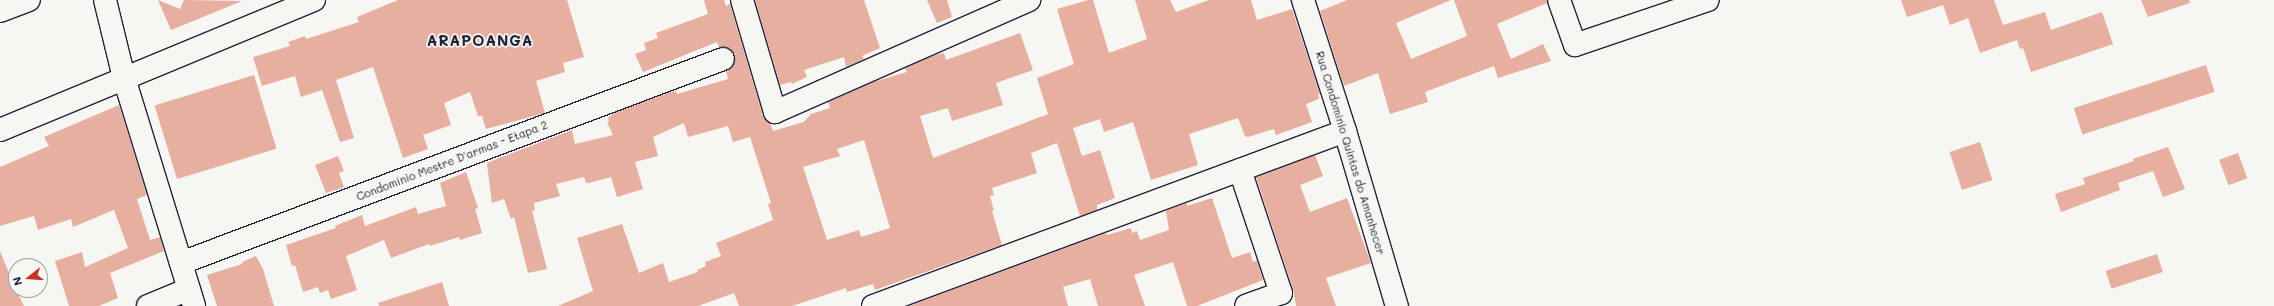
<!DOCTYPE html>
<html>
<head>
<meta charset="utf-8">
<style>
  body { margin:0 }
  #map { position:relative; width:2274px; height:306px; overflow:hidden; background:#f6f6f2; font-family:Mali,sans-serif }
  div>[style] { position:absolute }
  .building>* { inset:0; background:#e7af9f; transform-origin:0 0 }
  .roads { filter:drop-shadow(1px 0 #22223b) drop-shadow(-1px 0 #22223b) drop-shadow(0 1px #22223b) drop-shadow(0 -1px #22223b) }
  .minor>* { height:22px; margin:-11px; padding:0 11px; transform-origin:11px; border-radius:11px; background:#f6f6f2 }
  .primary>* { height:22px; margin:-11px; padding:0 11px; transform-origin:11px; border-radius:11px; background:#f6f6f2 }
  span { translate:-50% -50%; white-space:nowrap; text-align:center; line-height:1.15; -webkit-text-stroke:3.5px #f6f6f2; paint-order:stroke }
  .street-label { font-size:11px; color:#22223b }
  .district-label { font-size:15px; color:#22223b; font-weight:700; letter-spacing:1px }
  .north { position:absolute; left:8px; top:258px; width:40px; height:40px; box-sizing:border-box; background:#f6f6f2; border:1px solid #a1a1a9; border-radius:50%; rotate:253deg; font-size:11px; font-weight:700; line-height:16px; text-align:center; color:#22223b }
  .north::after { content:''; display:block; margin:auto; width:14px; height:18px; background:#c8321e; clip-path:polygon(50% 0,100% 100%,50% 72%,0 100%) }
</style>
</head>
<body>
<div id="map">
  <div class="building">
    <i style="clip-path:polygon(158px 0,180px 9px,184px 0,242px 1px,171px 30px)"></i>
    <i style="clip-path:polygon(398px 0,567px 0,584px 57px,563px 63px,565px 72px,536px 81px,545px 113px,486px 129px,482px 116px,478px 116px,470px 92px,444px 103px,451px 125px,423px 135px,428px 149px,403px 158px,373px 67px,336px 80px,354px 138px,340px 142px,322px 90px,301px 97px,295px 76px,262px 86px,253px 57px,290px 46px,288px 42px,305px 36px,306px 39px,359px 22px,357px 17px)"></i>
    <i style="clip-path:polygon(evenodd,704px 0,724px 0,726px 6px,730px 4px,763px 116px,770px 123px,773px 131px,804px 122px,811px 114px,830px 108px,828px 102px,873px 82px,907px 72px,905px 68px,932px 56px,944px 53px,946px 60px,1020px 33px,1033px 70px,996px 83px,1003px 105px,952px 121px,948px 108px,920px 116px,933px 158px,1048px 114px,1037px 78px,1074px 64px,1057px 9px,1088px 0,1093px 0,1109px 53px,1147px 39px,1135px 0,1170px 0,1176px 12px,1209px 0,1251px 0,1257px 20px,1292px 9px,1320px 94px,1318px 94px,1319px 99px,1306px 104px,1312px 122px,1276px 135px,1274px 129px,1248px 137px,1245px 136px,1238px 118px,1189px 134px,1198px 165px,1151px 180px,1133px 122px,1104px 132px,1100px 119px,1073px 128px,1082px 156px,1100px 150px,1115px 198px,1097px 205px,1097px 210px,1080px 216px,1057px 143px,1031px 153px,1037px 173px,992px 188px,994px 195px,990px 196px,994px 211px,992px 211px,1002px 245px,875px 290px,873px 284px,847px 292px,846px 288px,792px 306px,739px 306px,734px 293px,698px 306px,558px 306px,593px 291px,577px 238px,622px 224px,639px 273px,663px 263px,669px 282px,698px 272px,697px 270px,706px 266px,705px 262px,721px 256px,716px 243px,773px 220px,768px 204px,771px 203px,750px 137px,733px 142px,728px 126px,688px 137px,684px 123px,653px 137px,658px 156px,635px 162px,643px 189px,617px 197px,611px 177px,589px 183px,586px 183px,584px 177px,556px 184px,560px 196px,534px 203px,535px 210px,532px 211px,547px 269px,528px 273px,514px 217px,511px 219px,504px 199px,492px 203px,487px 164px,489px 162px,572px 130px,575px 144px,613px 135px,607px 122px,609px 121px,608px 118px,614px 113px,668px 93px,676px 91px,677px 94px,728px 79px,726px 71px,733px 67px,735px 55px,731px 49px,719px 47px,717px 42px,643px 72px,635px 54px,646px 50px,644px 43px,658px 38px,656px 33px,708px 14px,704px 0,864px 140px,890px 228px,861px 237px,859px 230px,827px 240px,803px 167px,840px 156px,837px 149px,864px 140px)"></i>
    <i style="clip-path:polygon(755px 0,864px 0,880px 48px,862px 56px,864px 59px,846px 67px,844px 57px,804px 70px,807px 77px,792px 84px,791px 82px,780px 85px)"></i>
    <i style="clip-path:polygon(927px 0,947px 0,952px 17px,937px 23px)"></i>
    <i style="clip-path:polygon(1347px 0,1451px 0,1396px 23px,1411px 59px,1467px 36px,1454px 0,1547px 0,1547px 3px,1497px 24px,1511px 59px,1543px 44px,1551px 61px,1498px 78px,1494px 66px,1425px 92px,1428px 102px,1390px 114px,1378px 73px,1344px 86px,1320px 11px)"></i>
    <i style="clip-path:polygon(1901px 0,1994px 0,2003px 25px,2045px 12px,2051px 30px,2102px 12px,2113px 44px,2031px 72px,2023px 48px,2020px 49px,2017px 40px,1980px 53px,1968px 18px,1950px 25px,1943px 5px,1907px 17px)"></i>
    <i style="clip-path:polygon(2141px 0,2189px 0,2190px 3px,2148px 17px)"></i>
    <i style="left:2206px;top:65px;width:28px;height:139px;rotate:72deg"></i>
    <i style="left:254px;top:75px;width:77px;height:104px;rotate:73deg"></i>
    <i style="clip-path:polygon(119px 105px,147px 195px,137px 199px,150px 240px,160px 237px,164px 251px,110px 273px,118px 298px,99px 306px,69px 306px,55px 261px,82px 252px,85px 267px,128px 248px,114px 210px,73px 227px,71px 219px,38px 230px,34px 216px,0 226px,0 167px,49px 146px,44px 137px)"></i>
    <i style="left:1980px;top:142px;width:40px;height:32px;rotate:72deg"></i>
    <i style="clip-path:polygon(2168px 147px,2185px 189px,2163px 197px,2153px 171px,2118px 183px,2120px 190px,2061px 212px,2055px 194px,2085px 184px,2083px 178px,2134px 161px,2133px 159px)"></i>
    <i style="left:2238px;top:153px;width:27px;height:20px;rotate:70deg"></i>
    <i style="clip-path:polygon(1315px 155px,1323px 176px,1300px 185px,1310px 212px,1347px 198px,1371px 263px,1326px 278px,1336px 306px,1296px 306px,1293px 289px,1256px 177px)"></i>
    <i style="clip-path:polygon(338px 156px,344px 171px,339px 173px,344px 187px,326px 193px,315px 165px)"></i>
    <i style="clip-path:polygon(466px 172px,478px 208px,475px 209px,482px 233px,460px 240px,459px 237px,430px 246px,429px 244px,391px 258px,384px 240px,346px 256px,357px 290px,331px 299px,328px 290px,320px 293px,318px 287px,303px 292px,295px 265px,292px 266px,286px 245px,336px 228px,335px 226px,362px 215px,365px 226px,416px 207px,418px 214px,446px 206px,440px 183px)"></i>
    <i style="clip-path:polygon(1212px 198px,1232px 258px,1250px 252px,1253px 262px,1257px 260px,1263px 280px,1197px 306px,1187px 306px,1173px 262px,1134px 275px,1145px 306px,1098px 306px,1090px 279px,1063px 287px,1068px 306px,909px 306px,1106px 233px,1107px 235px,1131px 228px,1132px 233px,1137px 231px,1140px 240px,1169px 230px,1166px 211px,1187px 203px,1187px 206px)"></i>
    <i style="clip-path:polygon(0 251px,16px 290px,24px 306px,0 306px)"></i>
    <i style="left:2157px;top:254px;width:19px;height:54px;rotate:72deg"></i>
    <i style="clip-path:polygon(256px 256px,263px 269px,274px 306px,217px 306px,207px 275px,242px 264px,242px 262px)"></i>
    <i style="clip-path:polygon(442px 282px,449px 306px,379px 306px,378px 303px)"></i>
  </div>
  <div class="roads">
    <div class="minor">
      <i style="left:105px;top:0;width:80px;rotate:76.3deg"></i>
      <i style="left:124px;top:78px;width:239px;rotate:72.9deg"></i>
      <i style="left:742px;top:0;width:117px;rotate:73.6deg"></i>
      <i style="left:775px;top:112px;width:278px;rotate:-23.8deg"></i>
      <i style="left:1303px;top:0;width:138px;rotate:72.2deg"></i>
      <i style="left:1345px;top:131px;width:183px;rotate:73.5deg"></i>
      <i style="left:1559px;top:0;width:48px;rotate:70.4deg"></i>
      <i style="left:1575px;top:45px;width:140px;rotate:-18.7deg"></i>
      <i style="left:0;top:130px;width:340px;rotate:-22.5deg"></i>
      <i style="left:1240px;top:170px;width:130px;rotate:71.6deg"></i>
      <i style="left:1281px;top:293px;width:37px;rotate:160deg"></i>
      <i style="left:181px;top:263px;width:579px;rotate:-20.63deg"></i>
      <i style="left:148px;top:306px;width:44px;rotate:-22.5deg"></i>
      <i style="left:873px;top:306px;width:503px;rotate:-20.34deg"></i>
    </div>
    <div class="primary">
      <i style="left:0;top:11px;width:31px;rotate:-21deg"></i>
    </div>
  </div>
  <div class="street-label">
    <span style="left:1350px;top:153px;rotate:73deg">Rua Condomínio Quintas do Amanhecer</span>
    <span style="left:452px;top:161px;rotate:-21deg">Condomínio Mestre D'armas - Etapa 2</span>
  </div>
  <div class="district-label">
    <span style="left:480px;top:41px">ARAPOANGA</span>
  </div>
  <div class="north">N</div>
</div>
</body>
</html>
